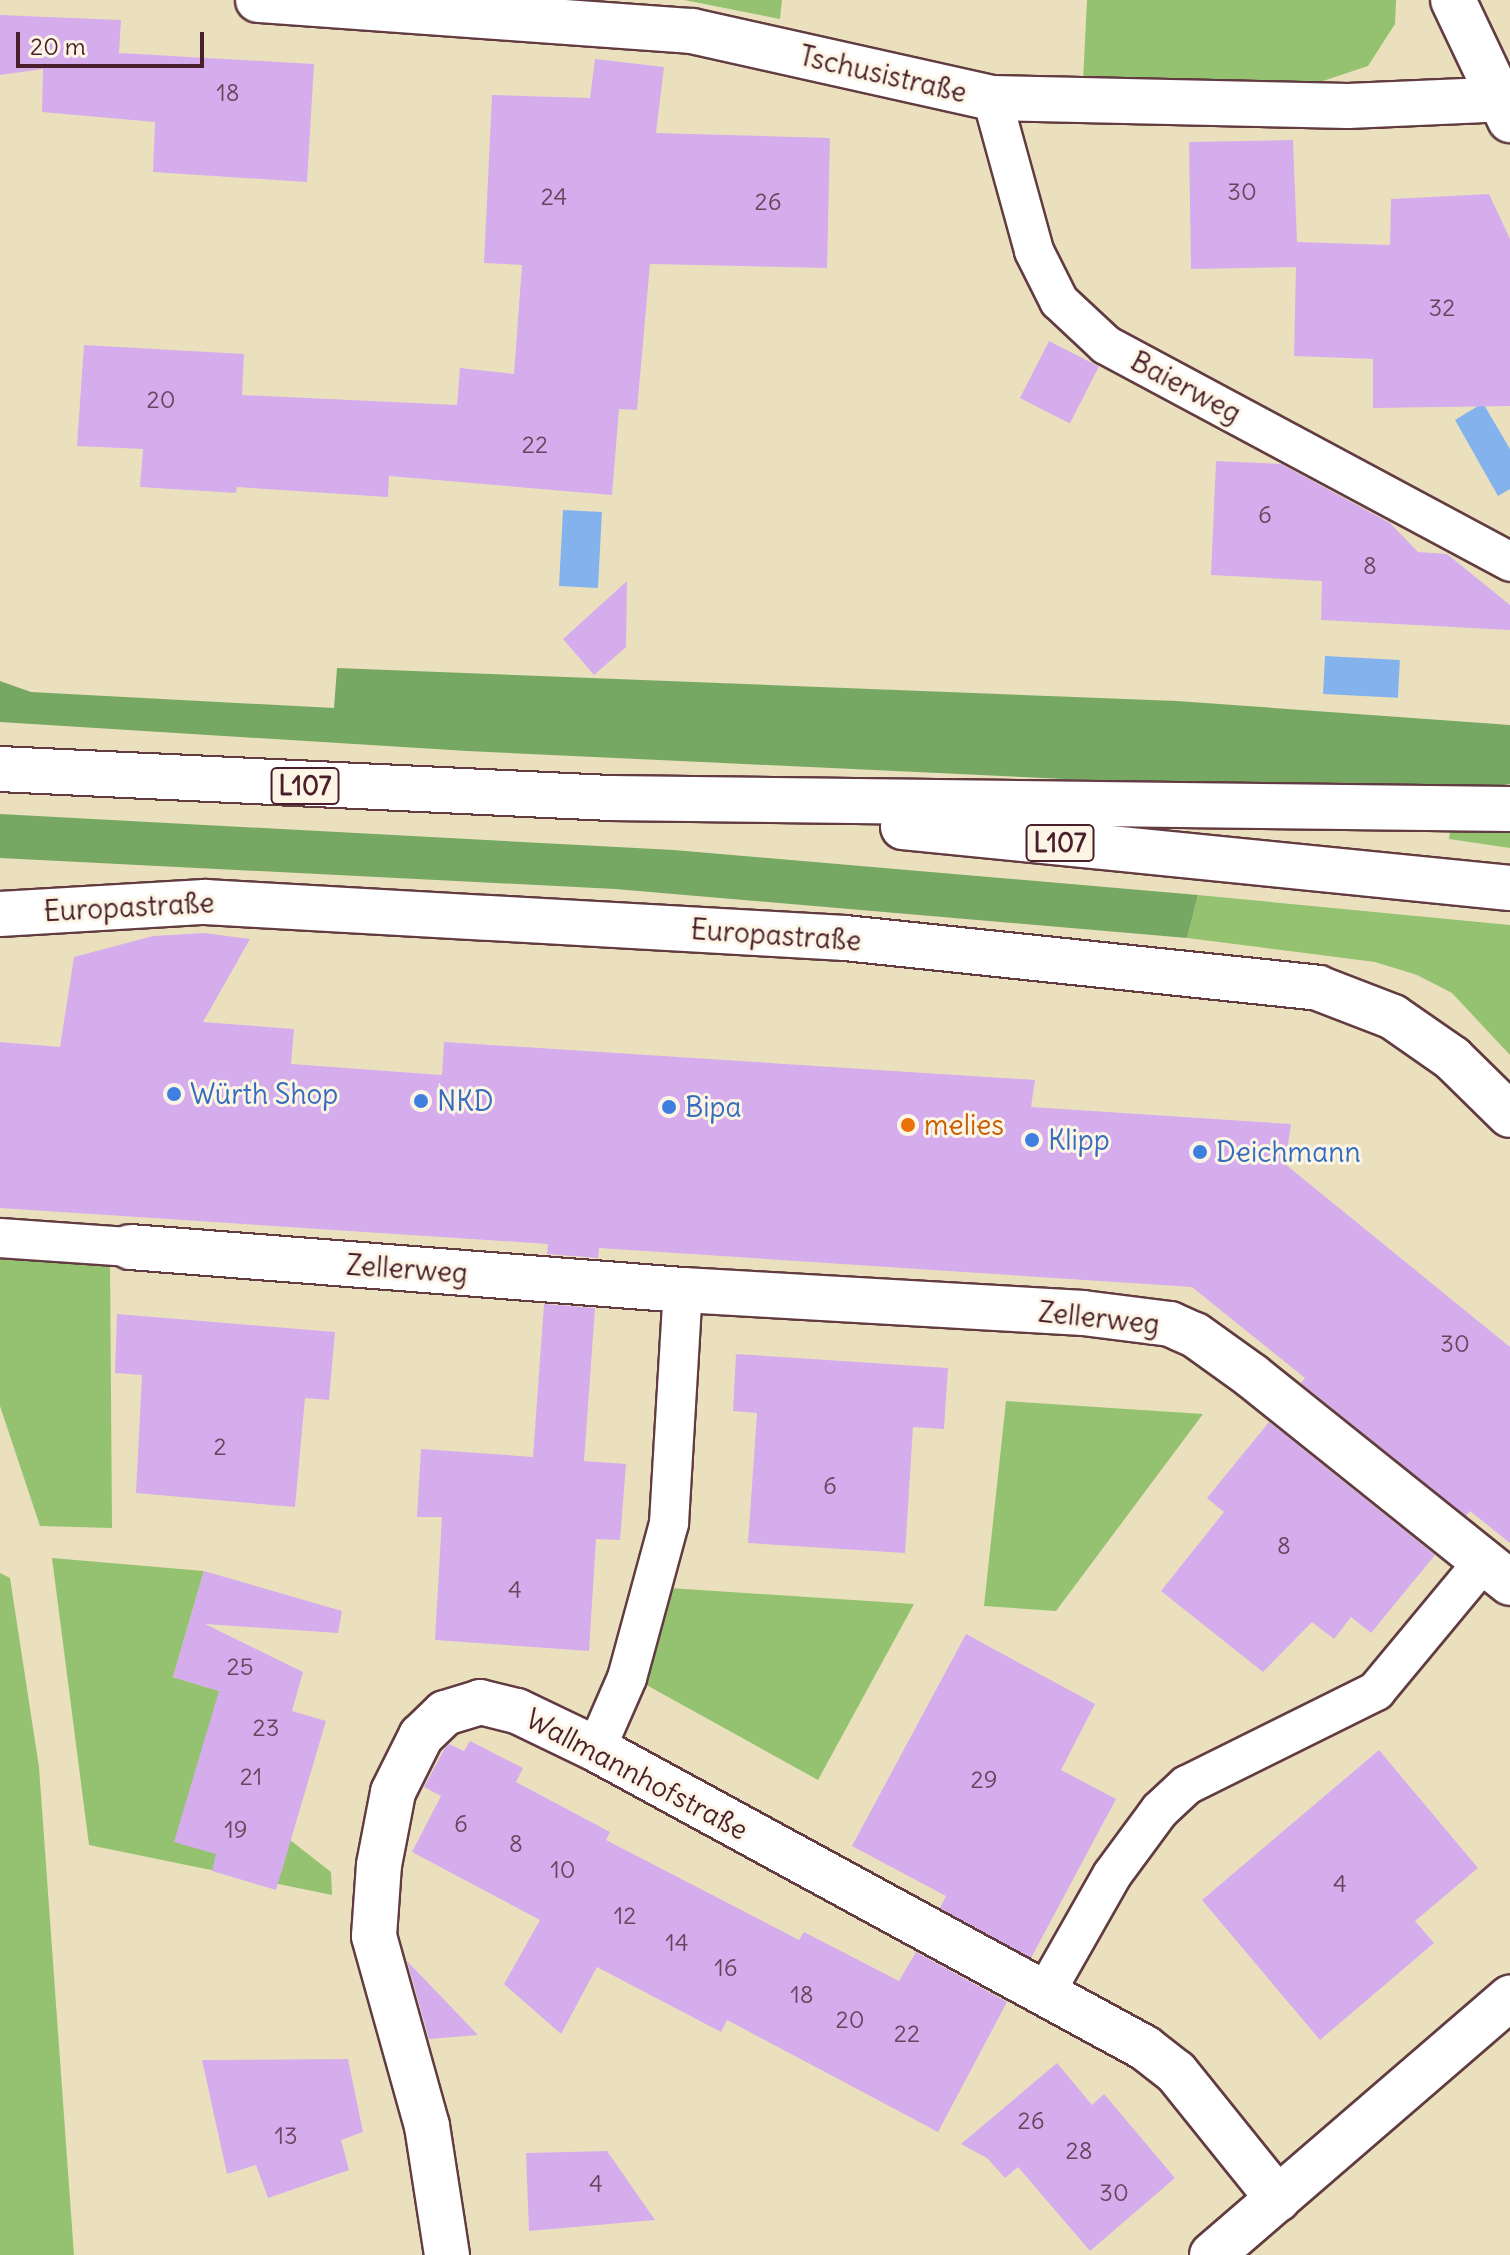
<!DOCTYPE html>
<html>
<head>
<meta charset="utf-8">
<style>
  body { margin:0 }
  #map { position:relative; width:1510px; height:2255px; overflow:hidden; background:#ebe0be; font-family:Delius,sans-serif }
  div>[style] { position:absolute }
  .green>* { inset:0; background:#94c271 }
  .forest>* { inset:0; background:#77a863 }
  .water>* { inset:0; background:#83b2ed; transform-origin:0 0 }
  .building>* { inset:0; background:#d5aded; transform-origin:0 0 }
  .roads { filter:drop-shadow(2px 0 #623c41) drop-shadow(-2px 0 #623c41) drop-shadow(0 2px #623c41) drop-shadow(0 -2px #623c41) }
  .service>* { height:38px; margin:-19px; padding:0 19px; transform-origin:19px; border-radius:19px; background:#fff }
  .minor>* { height:44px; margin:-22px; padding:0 22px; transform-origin:22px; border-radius:22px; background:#fff }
  .secondary>* { height:44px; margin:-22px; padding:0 22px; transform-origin:22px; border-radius:22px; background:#fff }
  .primary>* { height:44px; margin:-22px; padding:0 22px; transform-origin:22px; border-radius:22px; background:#fff }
  .dots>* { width:22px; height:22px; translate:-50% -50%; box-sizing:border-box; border:4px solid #fcf5e5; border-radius:50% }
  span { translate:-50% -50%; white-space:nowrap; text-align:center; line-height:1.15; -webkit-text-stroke:6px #fcf5e5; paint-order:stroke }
  .number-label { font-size:24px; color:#6d425c }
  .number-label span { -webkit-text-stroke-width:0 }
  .shield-label span { padding:2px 6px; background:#fcf5e5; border:2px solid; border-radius:6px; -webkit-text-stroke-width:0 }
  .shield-label { font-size:26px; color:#4a1f2b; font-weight:700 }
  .street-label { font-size:28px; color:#4a1f2b }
  .shop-label { font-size:28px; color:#366cbe }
  .left { translate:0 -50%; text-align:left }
  .food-label { font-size:28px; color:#c56008 }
  .scale { position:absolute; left:16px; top:32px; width:188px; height:36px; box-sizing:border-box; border:4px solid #4a1f2b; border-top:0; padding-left:10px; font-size:24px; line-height:28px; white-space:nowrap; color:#4a1f2b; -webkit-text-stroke:6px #fcf5e5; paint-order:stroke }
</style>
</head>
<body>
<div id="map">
  <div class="green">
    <i style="clip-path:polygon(684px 0,782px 0,780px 19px)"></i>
    <i style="clip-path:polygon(1087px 0,1396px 0,1395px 24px,1368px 66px,1317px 83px,1083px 82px)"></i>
    <i style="clip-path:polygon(1450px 832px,1510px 833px,1510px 848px,1449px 839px)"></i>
    <i style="clip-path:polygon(1198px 895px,1510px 925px,1510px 1055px,1452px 993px,1417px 975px,1375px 962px,1187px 938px)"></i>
    <i style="clip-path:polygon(0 1255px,110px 1259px,112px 1528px,40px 1526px,0 1406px)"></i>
    <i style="clip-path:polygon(1006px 1401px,1203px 1414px,1056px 1611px,984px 1606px)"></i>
    <i style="clip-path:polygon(52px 1558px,204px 1571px,173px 1677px,219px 1691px,281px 1873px,290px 1840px,331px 1872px,332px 1895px,89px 1845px)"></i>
    <i style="clip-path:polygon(0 1573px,10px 1578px,39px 1767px,74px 2255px,0 2255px)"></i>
    <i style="clip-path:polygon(670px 1588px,914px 1604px,818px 1780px,641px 1682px)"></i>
  </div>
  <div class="forest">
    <i style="clip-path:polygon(337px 668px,1177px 701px,1510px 725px,1510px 784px,1478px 789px,1173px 784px,467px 751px,0 722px,0 681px,31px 692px,334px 708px)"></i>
    <i style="clip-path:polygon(0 814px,674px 850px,1198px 895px,1187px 938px,615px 889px,0 858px)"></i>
  </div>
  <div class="water">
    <i style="clip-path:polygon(1483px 403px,1510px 449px,1510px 489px,1498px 496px,1455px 420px)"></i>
    <i style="left:563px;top:510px;width:39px;height:76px;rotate:3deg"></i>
    <i style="left:1325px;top:656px;width:75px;height:38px;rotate:3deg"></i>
  </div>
  <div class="building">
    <i style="clip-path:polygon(0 15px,121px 20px,119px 53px,314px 64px,307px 182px,153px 172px,155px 122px,42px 112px,43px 69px,0 75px)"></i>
    <i style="clip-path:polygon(595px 59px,664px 67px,656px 133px,830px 138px,827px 268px,650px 264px,637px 410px,619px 409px,612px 495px,389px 476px,388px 497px,237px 487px,236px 493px,140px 487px,143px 449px,77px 446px,84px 345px,244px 354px,242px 395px,457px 405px,460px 368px,514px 374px,522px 265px,484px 263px,492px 95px,590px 98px)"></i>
    <i style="clip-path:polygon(1293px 140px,1297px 242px,1390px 245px,1391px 199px,1489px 194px,1510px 239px,1510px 406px,1373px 408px,1373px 359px,1294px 356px,1296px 267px,1191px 269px,1189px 142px)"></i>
    <i style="left:1049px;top:341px;width:56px;height:64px;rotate:27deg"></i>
    <i style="clip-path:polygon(1216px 461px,1281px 464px,1390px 523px,1418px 552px,1447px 554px,1510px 605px,1510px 630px,1321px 620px,1322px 581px,1211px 575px)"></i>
    <i style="clip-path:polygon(627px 581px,626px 647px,594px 675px,563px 639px)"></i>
    <i style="clip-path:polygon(204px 933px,250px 939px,203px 1022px,294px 1029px,291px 1064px,442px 1075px,444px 1042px,1035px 1080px,1031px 1107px,1291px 1124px,1285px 1164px,1510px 1347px,1510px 1543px,1470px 1511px,1466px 1516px,1301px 1383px,1305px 1378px,1192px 1287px,599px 1248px,598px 1258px,547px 1254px,548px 1244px,0 1208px,0 1042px,60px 1047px,74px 957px,153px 936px)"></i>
    <i style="clip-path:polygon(544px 1304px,595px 1308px,584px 1461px,626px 1464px,620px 1540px,596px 1539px,589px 1651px,435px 1640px,442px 1517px,417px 1517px,421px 1449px,533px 1457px)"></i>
    <i style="clip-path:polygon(117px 1314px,335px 1332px,329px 1400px,305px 1398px,295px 1507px,136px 1493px,142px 1375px,115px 1373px)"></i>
    <i style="clip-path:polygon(736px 1354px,948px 1368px,944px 1429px,913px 1427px,905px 1553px,748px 1543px,757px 1413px,733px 1411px)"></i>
    <i style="clip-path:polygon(1269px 1422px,1435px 1555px,1371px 1633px,1351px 1617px,1334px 1639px,1312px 1622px,1263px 1672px,1161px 1591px,1224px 1512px,1207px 1498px)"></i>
    <i style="clip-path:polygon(204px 1571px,342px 1611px,338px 1633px,205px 1624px,303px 1672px,292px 1711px,326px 1721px,276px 1890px,212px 1871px,216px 1854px,174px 1842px,219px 1691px,173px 1677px)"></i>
    <i style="clip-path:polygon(966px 1634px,1095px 1704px,1061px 1770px,1116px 1799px,1031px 1958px,940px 1908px,946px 1896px,852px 1846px)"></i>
    <i style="clip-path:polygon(470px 1741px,523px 1768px,516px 1782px,610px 1832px,606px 1840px,799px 1940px,804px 1932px,899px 1981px,916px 1952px,1007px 2002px,938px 2132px,727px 2020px,721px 2032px,597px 1967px,561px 2034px,504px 1984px,540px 1920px,412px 1852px,441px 1796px,424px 1787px,445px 1748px,449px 1744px,464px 1751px)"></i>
    <i style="clip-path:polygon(1379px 1750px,1478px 1868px,1415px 1921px,1434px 1943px,1320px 2040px,1202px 1900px)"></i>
    <i style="clip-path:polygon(407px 1961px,478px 2035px,429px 2039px)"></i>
    <i style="clip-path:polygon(348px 2059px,363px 2132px,341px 2140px,349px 2170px,268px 2198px,256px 2165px,227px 2174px,202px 2060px)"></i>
    <i style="clip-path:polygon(1057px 2063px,1092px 2105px,1104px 2094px,1175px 2178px,1090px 2251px,1018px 2167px,1005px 2178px,987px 2158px,961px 2144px)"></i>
    <i style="clip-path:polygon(607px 2151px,655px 2220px,529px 2231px,526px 2153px)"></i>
  </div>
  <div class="roads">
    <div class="service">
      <i style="left:992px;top:98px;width:159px;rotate:74.6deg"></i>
      <i style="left:1034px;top:251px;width:56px;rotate:63.4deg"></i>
      <i style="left:1059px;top:301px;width:64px;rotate:43.1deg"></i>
      <i style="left:1106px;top:345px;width:459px;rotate:28.2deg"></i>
      <i style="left:0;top:1238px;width:130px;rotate:4deg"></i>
      <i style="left:596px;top:1749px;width:77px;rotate:-66.4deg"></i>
      <i style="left:627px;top:1678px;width:161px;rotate:-74.8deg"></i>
      <i style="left:669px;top:1523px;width:233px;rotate:-86.6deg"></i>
      <i style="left:1045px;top:1993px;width:136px;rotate:-60.4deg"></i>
      <i style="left:1112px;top:1875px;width:81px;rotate:-53.6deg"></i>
      <i style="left:1160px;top:1810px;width:37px;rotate:-43deg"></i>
      <i style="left:1187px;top:1785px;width:211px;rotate:-26.4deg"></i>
      <i style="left:1376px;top:1691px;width:168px;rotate:-50.3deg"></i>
    </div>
    <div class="minor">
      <i style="left:258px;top:0;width:435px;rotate:4.1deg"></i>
      <i style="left:692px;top:31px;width:307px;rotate:12.6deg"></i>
      <i style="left:992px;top:98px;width:356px;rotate:1.3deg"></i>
      <i style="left:1348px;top:106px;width:162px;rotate:-2.5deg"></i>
      <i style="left:0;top:914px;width:205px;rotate:-3.4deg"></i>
      <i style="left:205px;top:902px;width:641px;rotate:3.22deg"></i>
      <i style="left:845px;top:938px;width:476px;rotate:6deg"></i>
      <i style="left:1318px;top:988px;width:80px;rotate:21.1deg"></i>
      <i style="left:1393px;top:1017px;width:72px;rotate:34.8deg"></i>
      <i style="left:1452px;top:1058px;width:81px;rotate:44.5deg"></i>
      <i style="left:130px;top:1247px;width:555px;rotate:4.45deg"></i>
      <i style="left:683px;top:1290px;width:401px;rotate:3.3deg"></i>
      <i style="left:1083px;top:1313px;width:88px;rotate:7.2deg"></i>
      <i style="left:1170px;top:1324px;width:27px;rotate:24deg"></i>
      <i style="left:1195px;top:1335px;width:70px;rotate:35.7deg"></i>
      <i style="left:1252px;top:1376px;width:331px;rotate:38.7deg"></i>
      <i style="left:447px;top:2255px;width:131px;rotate:-98.8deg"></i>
      <i style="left:427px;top:2126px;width:197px;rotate:-105.6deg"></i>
      <i style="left:374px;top:1936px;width:71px;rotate:-86deg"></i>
      <i style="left:379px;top:1865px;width:74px;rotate:-79.1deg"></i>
      <i style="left:393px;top:1792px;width:63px;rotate:-63.4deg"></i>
      <i style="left:421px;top:1736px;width:33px;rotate:-44deg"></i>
      <i style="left:445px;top:1713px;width:37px;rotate:-17deg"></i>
      <i style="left:480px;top:1702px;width:38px;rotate:14deg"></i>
      <i style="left:517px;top:1711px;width:88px;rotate:25.7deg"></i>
      <i style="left:596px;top:1749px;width:625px;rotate:28.57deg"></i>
      <i style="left:1145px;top:2048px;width:39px;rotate:38deg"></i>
      <i style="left:1176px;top:2072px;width:163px;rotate:51.2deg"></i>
      <i style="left:1212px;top:2255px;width:394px;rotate:-40.8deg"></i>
    </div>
    <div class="secondary">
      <i style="left:1453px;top:0;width:133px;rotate:64.6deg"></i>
    </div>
    <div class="primary">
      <i style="left:0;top:769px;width:611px;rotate:2.72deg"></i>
      <i style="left:610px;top:798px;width:900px;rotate:0.7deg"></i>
      <i style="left:903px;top:827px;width:610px;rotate:5.74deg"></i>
    </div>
  </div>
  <div class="dots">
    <i style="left:174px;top:1094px;background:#3f7fe0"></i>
    <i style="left:421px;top:1101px;background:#3f7fe0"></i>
    <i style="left:669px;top:1107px;background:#3f7fe0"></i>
    <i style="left:908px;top:1125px;background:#e8710a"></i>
    <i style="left:1032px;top:1140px;background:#3f7fe0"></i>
    <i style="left:1200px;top:1152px;background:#3f7fe0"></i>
  </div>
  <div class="number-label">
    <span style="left:228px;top:93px">18</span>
    <span style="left:1242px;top:192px">30</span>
    <span style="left:554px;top:197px">24</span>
    <span style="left:768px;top:202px">26</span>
    <span style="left:1442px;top:308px">32</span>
    <span style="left:161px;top:400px">20</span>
    <span style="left:535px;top:445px">22</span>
    <span style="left:1265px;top:515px">6</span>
    <span style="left:1370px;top:566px">8</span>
    <span style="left:1455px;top:1344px">30</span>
    <span style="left:220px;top:1447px">2</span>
    <span style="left:830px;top:1486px">6</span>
    <span style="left:1284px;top:1546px">8</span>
    <span style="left:515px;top:1590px">4</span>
    <span style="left:240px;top:1667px">25</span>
    <span style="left:266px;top:1728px">23</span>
    <span style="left:251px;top:1777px">21</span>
    <span style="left:984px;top:1780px">29</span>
    <span style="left:461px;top:1824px">6</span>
    <span style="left:236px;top:1830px">19</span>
    <span style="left:516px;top:1844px">8</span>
    <span style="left:563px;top:1870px">10</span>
    <span style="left:1340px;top:1884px">4</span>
    <span style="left:625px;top:1916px">12</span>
    <span style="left:677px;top:1943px">14</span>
    <span style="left:726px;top:1968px">16</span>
    <span style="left:802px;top:1995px">18</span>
    <span style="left:850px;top:2020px">20</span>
    <span style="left:907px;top:2034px">22</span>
    <span style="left:1031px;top:2121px">26</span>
    <span style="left:286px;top:2136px">13</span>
    <span style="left:1079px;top:2151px">28</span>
    <span style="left:596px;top:2184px">4</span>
    <span style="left:1114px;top:2193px">30</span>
  </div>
  <div class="shield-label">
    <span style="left:305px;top:786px">L107</span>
    <span style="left:1060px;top:843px">L107</span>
  </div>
  <div class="street-label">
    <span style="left:883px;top:74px;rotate:13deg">Tschusistraße</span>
    <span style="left:1186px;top:387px;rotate:28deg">Baierweg</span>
    <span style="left:129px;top:907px;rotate:-3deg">Europastraße</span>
    <span style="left:776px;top:935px;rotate:4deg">Europastraße</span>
    <span style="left:407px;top:1269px;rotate:4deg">Zellerweg</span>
    <span style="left:1099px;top:1318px;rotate:6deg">Zellerweg</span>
    <span style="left:637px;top:1774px;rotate:28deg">Wallmannhofstraße</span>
  </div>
  <div class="shop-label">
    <span class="left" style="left:190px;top:1094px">Würth Shop</span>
    <span class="left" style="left:437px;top:1101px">NKD</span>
    <span class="left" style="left:685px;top:1107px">Bipa</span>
    <span class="left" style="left:1048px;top:1140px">Klipp</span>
    <span class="left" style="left:1216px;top:1152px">Deichmann</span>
  </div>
  <div class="food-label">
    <span class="left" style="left:924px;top:1125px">melies</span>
  </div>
  <div class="scale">20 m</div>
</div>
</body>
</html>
